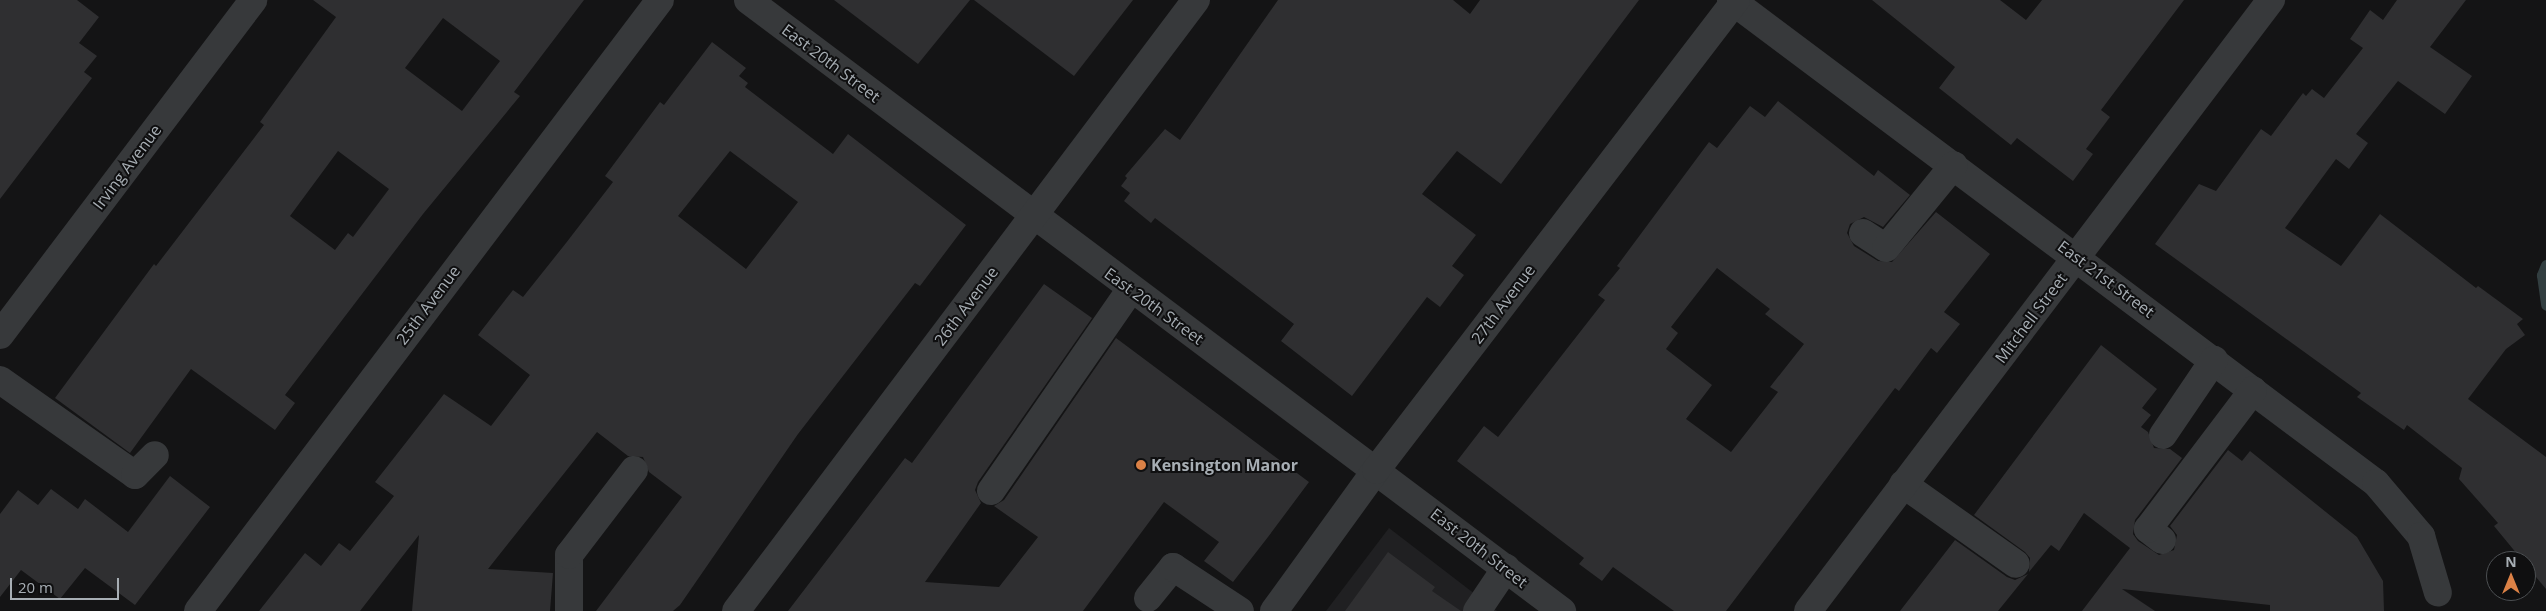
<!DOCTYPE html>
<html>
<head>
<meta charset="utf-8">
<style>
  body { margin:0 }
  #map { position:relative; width:2546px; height:611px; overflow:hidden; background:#141415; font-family:"Open Sans",sans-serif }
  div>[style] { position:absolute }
  .built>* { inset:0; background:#202022 }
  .stream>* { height:11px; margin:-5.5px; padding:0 5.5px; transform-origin:5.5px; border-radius:5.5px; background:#323e40 }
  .building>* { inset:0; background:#2f2f31 }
  .minor>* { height:28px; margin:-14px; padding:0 14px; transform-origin:14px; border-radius:14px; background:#37393b }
  .dots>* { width:14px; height:14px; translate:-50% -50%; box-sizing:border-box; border:2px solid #0f0f10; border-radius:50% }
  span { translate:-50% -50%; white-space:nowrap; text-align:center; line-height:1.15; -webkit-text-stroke:4px #0f0f10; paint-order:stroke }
  .street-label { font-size:16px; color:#a7aeb4 }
  .poi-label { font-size:16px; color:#a7aeb4; font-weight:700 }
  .left { translate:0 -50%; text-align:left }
  .north { position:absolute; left:2486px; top:551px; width:50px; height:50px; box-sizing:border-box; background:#0f0f10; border:1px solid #4c4f52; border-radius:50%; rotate:0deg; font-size:14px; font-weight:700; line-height:20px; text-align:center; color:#a7aeb4 }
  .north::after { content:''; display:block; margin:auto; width:18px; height:22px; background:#db8146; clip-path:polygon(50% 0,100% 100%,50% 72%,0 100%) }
  .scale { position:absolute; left:10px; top:578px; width:109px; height:22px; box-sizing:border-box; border:2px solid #a7aeb4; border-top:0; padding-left:6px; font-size:15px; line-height:18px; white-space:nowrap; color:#a7aeb4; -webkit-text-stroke:4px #0f0f10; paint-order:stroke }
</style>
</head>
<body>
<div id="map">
  <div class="built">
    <i style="clip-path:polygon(1389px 528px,1497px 611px,1326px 611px)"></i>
  </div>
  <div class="stream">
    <i style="left:2546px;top:265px;width:11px;rotate:112deg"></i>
    <i style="left:2542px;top:275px;width:30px;rotate:82deg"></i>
  </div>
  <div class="building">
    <i style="clip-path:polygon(0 0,77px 0,99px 17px,79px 43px,97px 56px,84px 72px,92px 78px,0 199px)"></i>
    <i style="clip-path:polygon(evenodd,313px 0,584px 0,514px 92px,520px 96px,423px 214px,285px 395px,295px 403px,275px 430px,191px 369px,130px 453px,55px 398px,154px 264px,156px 266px,264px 125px,260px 122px,336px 17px,313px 0,443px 18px,500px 61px,462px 111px,405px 68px,443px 18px,313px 0,338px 151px,389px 189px,353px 237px,348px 233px,335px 250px,290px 216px,338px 151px)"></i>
    <i style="clip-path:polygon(834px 0,970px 0,918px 64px)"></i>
    <i style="clip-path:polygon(974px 0,1133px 0,1074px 76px)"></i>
    <i style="clip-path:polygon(1278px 0,1453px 0,1470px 14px,1480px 0,1639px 0,1501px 184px,1457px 151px,1422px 194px,1476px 235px,1452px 266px,1464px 275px,1440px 307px,1427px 297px,1352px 396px,1281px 341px,1294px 324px,1155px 218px,1151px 223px,1124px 201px,1130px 193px,1121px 186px,1127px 178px,1125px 176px,1165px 129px,1180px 140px)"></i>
    <i style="clip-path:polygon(1872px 0,2000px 0,2026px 20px,2042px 0,2184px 0,2101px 110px,2110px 117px,2086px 149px,2093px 154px,2073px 181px,2017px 138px,2011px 145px,1939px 88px,1955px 67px)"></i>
    <i style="clip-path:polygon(2397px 0,2466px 0,2430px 47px,2472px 76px,2445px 114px,2398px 81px,2356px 134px,2368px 143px,2349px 169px,2336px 159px,2285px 228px,2341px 266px,2380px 214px,2476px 288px,2478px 286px,2523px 319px,2517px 324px,2525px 335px,2506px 349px,2468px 399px,2546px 457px,2546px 589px,2494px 526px,2498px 523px,2459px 479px,2462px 468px,2407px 425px,2404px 430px,2357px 397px,2361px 393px,2155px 244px,2199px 184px,2216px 191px,2261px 129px,2271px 136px,2303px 93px,2306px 96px,2312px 89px,2324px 98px,2363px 48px,2350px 39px,2370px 10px,2383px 20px)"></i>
    <i style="clip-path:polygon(evenodd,712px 42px,746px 68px,739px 76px,748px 83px,745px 87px,833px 154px,848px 134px,966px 225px,920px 286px,915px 283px,798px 434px,680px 605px,673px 611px,596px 611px,682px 497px,649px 472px,643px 457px,628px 456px,597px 432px,488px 569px,553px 573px,550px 611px,412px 611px,419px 535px,360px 611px,259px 611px,305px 553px,321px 566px,339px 543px,350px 551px,394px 496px,375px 482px,444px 394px,491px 426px,530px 375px,478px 335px,513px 290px,523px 297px,566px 243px,613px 182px,605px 176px,660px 102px,664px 105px,712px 42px,730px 151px,798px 202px,746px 269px,678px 216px,730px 151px)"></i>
    <i style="clip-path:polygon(evenodd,1778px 101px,1874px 176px,1878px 170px,1910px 195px,1883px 227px,1864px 217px,1850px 224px,1847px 233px,1854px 246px,1878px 261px,1892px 262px,1936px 212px,1990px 254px,1944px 312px,1960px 324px,1937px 353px,1931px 348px,1899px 391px,1895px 388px,1726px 611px,1674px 611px,1613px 567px,1602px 581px,1579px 564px,1584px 558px,1457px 461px,1484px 426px,1498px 437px,1605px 300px,1598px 295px,1620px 268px,1617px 266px,1709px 142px,1717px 148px,1750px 106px,1765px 117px,1778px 101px,1717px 268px,1770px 309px,1765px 314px,1804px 344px,1770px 387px,1778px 392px,1731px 452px,1686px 419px,1712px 385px,1666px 349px,1678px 333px,1671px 327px,1717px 268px)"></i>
    <i style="clip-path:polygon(1044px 284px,1092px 318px,978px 482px,975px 490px,981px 503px,925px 582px,999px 587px,1038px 537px,994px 506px,1004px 500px,1116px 338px,1309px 482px,1268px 537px,1233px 582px,1204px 561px,1219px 542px,1164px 502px,1083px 611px,788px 611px,905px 458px,912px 463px)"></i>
    <i style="clip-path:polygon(2101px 345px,2157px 389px,2142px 408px,2151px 415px,2141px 427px,2148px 432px,2154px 448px,2170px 449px,2182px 458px,2135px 520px,2133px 534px,2138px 541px,2159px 555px,2174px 550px,2177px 535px,2170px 526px,2228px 450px,2242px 461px,2250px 451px,2357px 537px,2383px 581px,2384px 611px,2270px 611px,2270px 605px,2122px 589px,2155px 611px,2082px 611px,2130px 548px,2084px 513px,2059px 551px,2051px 545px,2029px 572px,2030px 558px,2025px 552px,1974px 515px)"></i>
    <i style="clip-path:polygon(170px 476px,210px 507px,135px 605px,85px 568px,60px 599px,21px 570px,0 597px,0 514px,18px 490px,38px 505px,51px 489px,78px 509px,85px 499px,128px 532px)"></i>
    <i style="clip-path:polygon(1955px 540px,2007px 577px,2015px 580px,2028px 574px,1998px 611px,1900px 611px)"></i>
    <i style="clip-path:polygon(1388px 552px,1435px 587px,1432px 591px,1461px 611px,1345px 611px)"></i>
  </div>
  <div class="minor">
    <i style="left:748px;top:0;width:1018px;rotate:36.89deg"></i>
    <i style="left:1731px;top:0;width:806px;rotate:36.83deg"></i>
    <i style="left:2376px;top:483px;width:70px;rotate:49.7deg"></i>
    <i style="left:2421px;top:536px;width:59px;rotate:73.4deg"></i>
    <i style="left:1863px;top:233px;width:27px;rotate:33deg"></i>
    <i style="left:1886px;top:248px;width:107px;rotate:-50.7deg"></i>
    <i style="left:0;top:335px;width:420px;rotate:-52.9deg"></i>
    <i style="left:0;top:380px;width:165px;rotate:35.1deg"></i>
    <i style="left:135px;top:475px;width:28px;rotate:-45deg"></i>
    <i style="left:2163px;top:435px;width:91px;rotate:-55.8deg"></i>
    <i style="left:1903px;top:484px;width:138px;rotate:35.3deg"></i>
    <i style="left:991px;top:491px;width:246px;rotate:-55.3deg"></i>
    <i style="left:2162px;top:540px;width:18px;rotate:-142deg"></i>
    <i style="left:2148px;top:529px;width:174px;rotate:-52.9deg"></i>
    <i style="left:1148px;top:598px;width:40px;rotate:-51deg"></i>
    <i style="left:1173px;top:567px;width:80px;rotate:33.3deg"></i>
    <i style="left:198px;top:611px;width:766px;rotate:-52.91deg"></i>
    <i style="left:569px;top:611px;width:56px;rotate:-90deg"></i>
    <i style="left:569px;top:555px;width:107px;rotate:-52.6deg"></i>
    <i style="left:736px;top:611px;width:765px;rotate:-53.03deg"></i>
    <i style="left:1274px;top:611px;width:174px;rotate:-54.1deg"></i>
    <i style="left:1376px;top:470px;width:592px;rotate:-52.55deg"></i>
    <i style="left:1477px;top:611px;width:52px;rotate:-56deg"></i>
    <i style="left:1808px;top:611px;width:767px;rotate:-52.85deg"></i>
  </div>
  <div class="dots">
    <i style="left:1141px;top:465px;background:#db8146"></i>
  </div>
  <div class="street-label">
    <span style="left:831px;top:63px;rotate:37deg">East 20th Street</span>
    <span style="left:127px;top:167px;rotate:-53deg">Irving Avenue</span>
    <span style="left:2106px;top:279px;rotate:37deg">East 21st Street</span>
    <span style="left:1503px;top:304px;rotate:-53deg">27th Avenue</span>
    <span style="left:428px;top:305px;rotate:-53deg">25th Avenue</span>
    <span style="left:966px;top:306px;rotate:-53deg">26th Avenue</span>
    <span style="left:1154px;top:306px;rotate:36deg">East 20th Street</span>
    <span style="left:2031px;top:318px;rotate:-53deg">Mitchell Street</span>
    <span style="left:1479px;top:548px;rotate:38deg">East 20th Street</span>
  </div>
  <div class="poi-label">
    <span class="left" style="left:1151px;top:465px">Kensington Manor</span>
  </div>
  <div class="north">N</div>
  <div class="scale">20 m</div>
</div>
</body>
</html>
